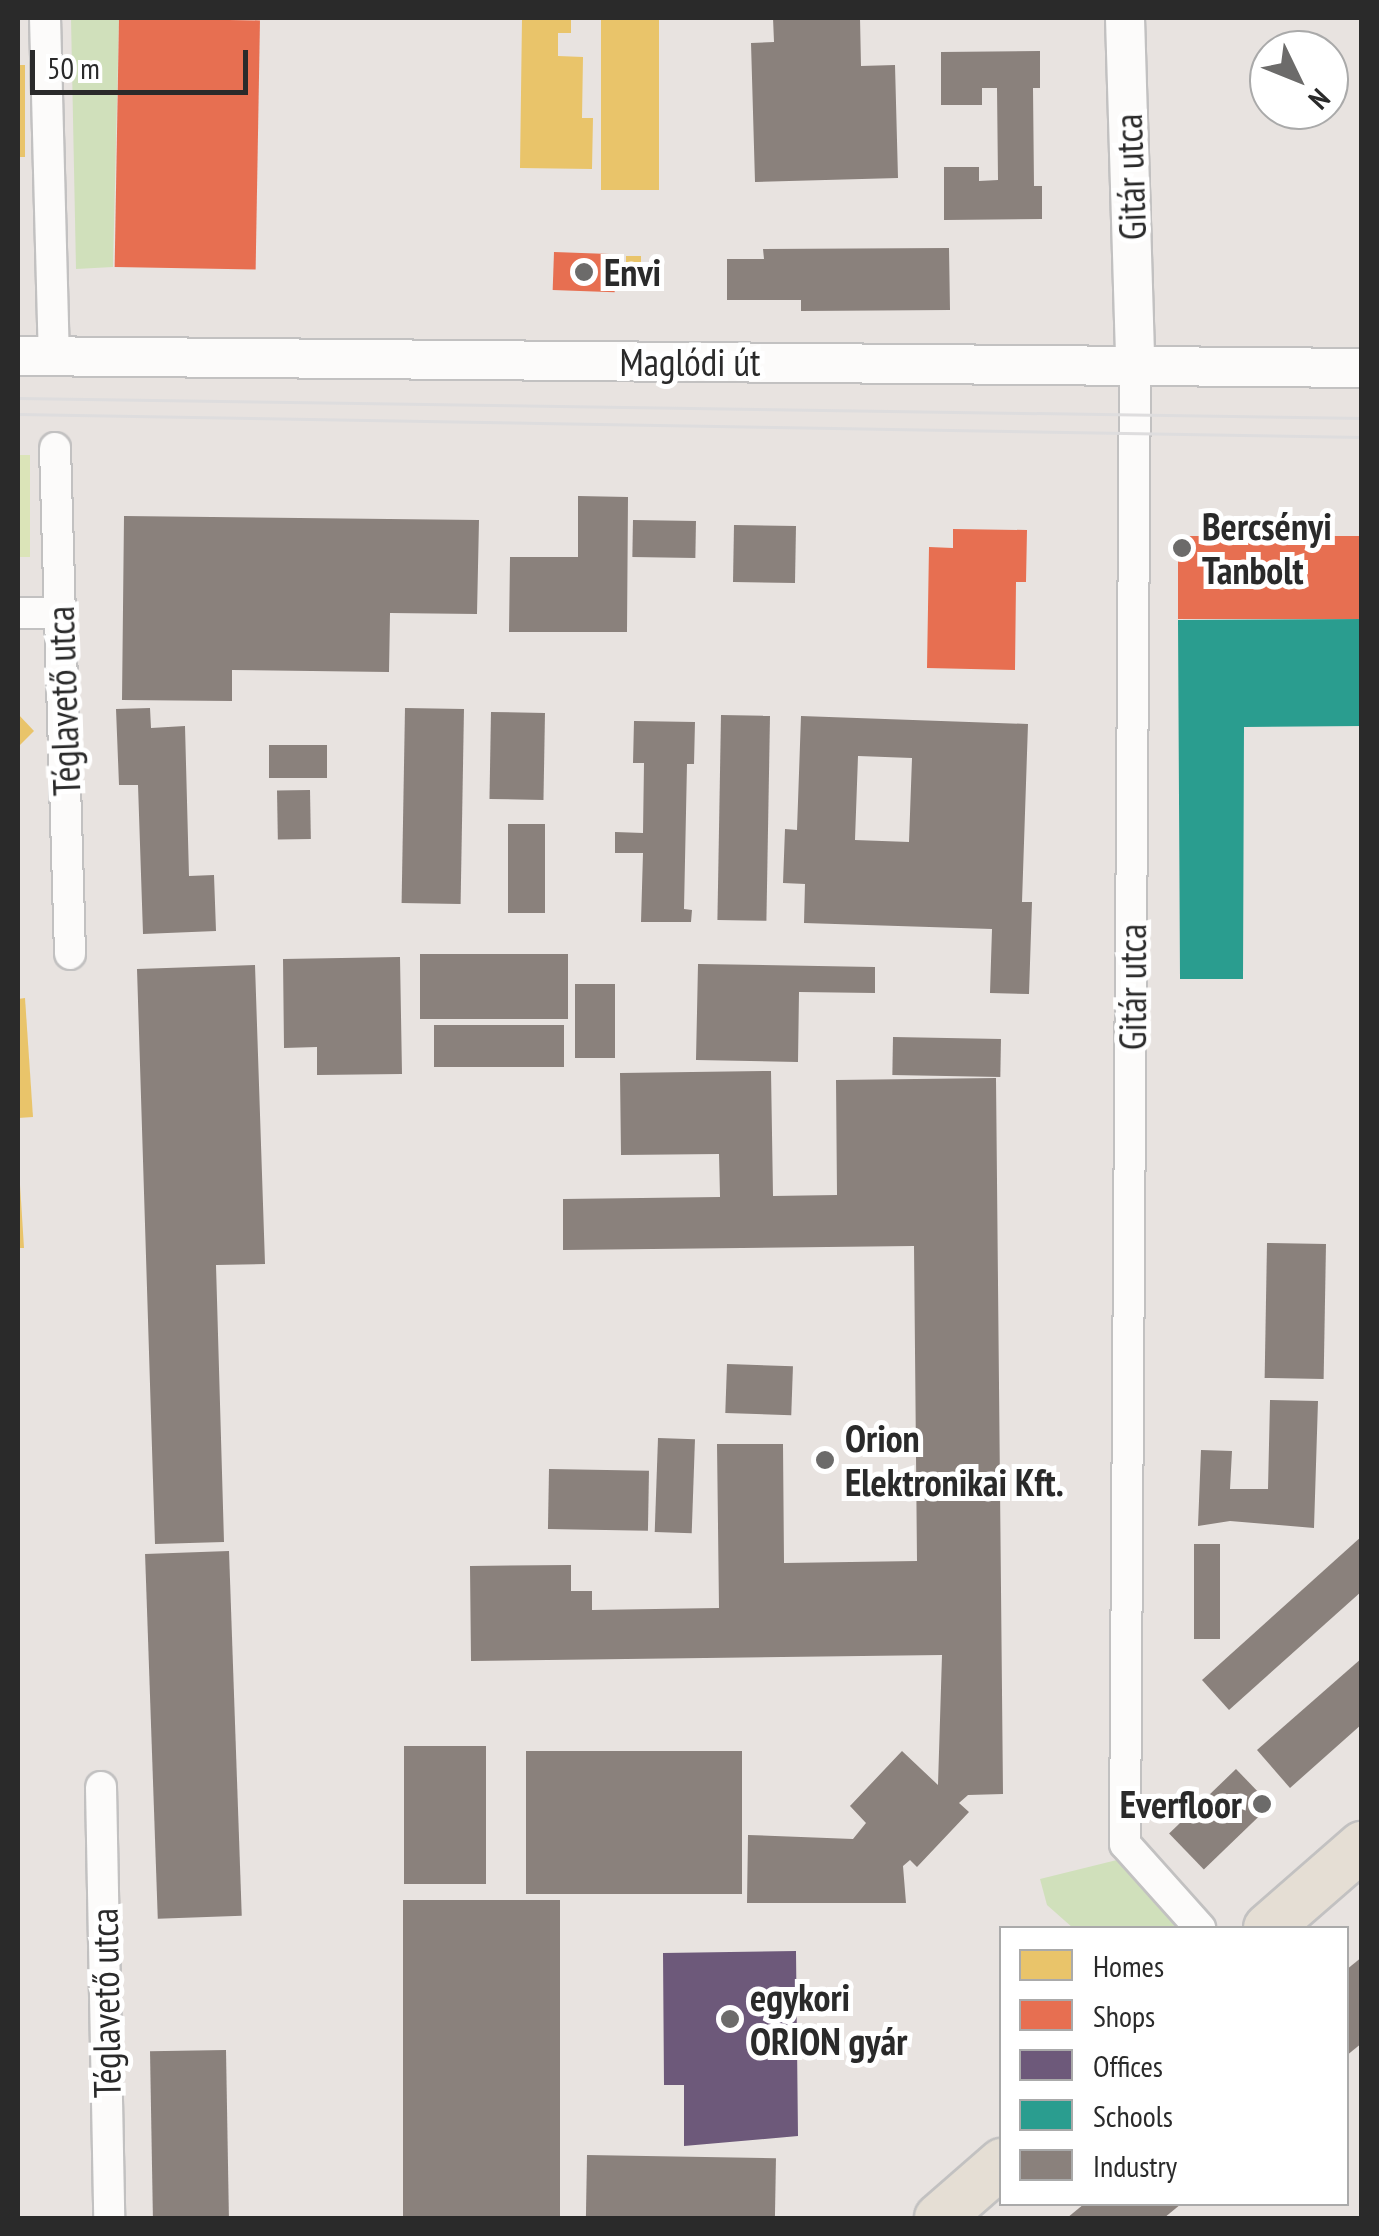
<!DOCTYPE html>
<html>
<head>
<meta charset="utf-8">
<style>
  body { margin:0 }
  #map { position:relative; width:1379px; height:2236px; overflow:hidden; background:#e8e3e0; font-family:"PT Sans Narrow",sans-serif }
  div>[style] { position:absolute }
  .green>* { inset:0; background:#d0e0bb }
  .pitch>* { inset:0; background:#dbe4b8; transform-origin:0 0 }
  .homes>* { inset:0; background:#e9c46a; transform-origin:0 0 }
  .shops>* { inset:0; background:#e76f51; transform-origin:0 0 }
  .offices>* { inset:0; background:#6d597a }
  .schools>* { inset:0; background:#2a9d8f }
  .industry>* { inset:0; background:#8a817c; transform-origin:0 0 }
  .roads { filter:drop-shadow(2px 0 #c2c1c1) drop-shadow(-2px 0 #c2c1c1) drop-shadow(0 2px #c2c1c1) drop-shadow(0 -2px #c2c1c1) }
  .minor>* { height:30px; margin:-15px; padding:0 15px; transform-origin:15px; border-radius:15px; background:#fcfbfa }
  .tertiary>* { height:38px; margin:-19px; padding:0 19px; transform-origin:19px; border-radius:19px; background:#fcfbfa }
  .primary>* { height:48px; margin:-24px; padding:0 24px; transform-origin:24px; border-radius:24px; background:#e5ded4 }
  .tram>* { height:2.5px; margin:-1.25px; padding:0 1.25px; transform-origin:1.25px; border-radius:1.25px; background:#deddde }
  .dots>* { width:28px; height:28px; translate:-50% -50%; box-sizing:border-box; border:5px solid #fff; border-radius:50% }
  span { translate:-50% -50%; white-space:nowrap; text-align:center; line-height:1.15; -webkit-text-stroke:10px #fff; paint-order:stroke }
  .street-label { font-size:38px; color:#2a2a2a }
  .poi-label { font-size:38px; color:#2a2a2a; font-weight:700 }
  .left { translate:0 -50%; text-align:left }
  .right { translate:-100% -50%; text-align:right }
  .frame { position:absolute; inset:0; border:20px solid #2a2a2a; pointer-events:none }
  .legend { position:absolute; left:999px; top:1926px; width:350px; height:280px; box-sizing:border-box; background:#fff; border:2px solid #aaa; margin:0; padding:12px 18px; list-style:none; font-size:30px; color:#2a2a2a }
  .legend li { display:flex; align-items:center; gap:20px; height:50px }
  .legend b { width:50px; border:2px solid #aaa }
  .north { position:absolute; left:1249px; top:30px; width:100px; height:100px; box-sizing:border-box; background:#fff; border:2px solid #aaa; border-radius:50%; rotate:133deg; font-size:28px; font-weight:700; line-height:40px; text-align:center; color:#2a2a2a }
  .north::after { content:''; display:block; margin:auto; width:35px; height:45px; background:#6c6b6a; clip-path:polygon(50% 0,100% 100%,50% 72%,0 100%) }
  .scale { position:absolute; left:30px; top:50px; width:218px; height:45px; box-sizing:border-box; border:5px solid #2a2a2a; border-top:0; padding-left:12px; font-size:30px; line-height:35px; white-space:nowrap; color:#2a2a2a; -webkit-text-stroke:8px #fff; paint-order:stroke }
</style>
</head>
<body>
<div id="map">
  <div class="green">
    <i style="clip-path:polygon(71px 18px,119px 18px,113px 267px,76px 269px)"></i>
    <i style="clip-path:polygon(1129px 1857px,1188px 1928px,1073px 1928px,1047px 1905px,1040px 1879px)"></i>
  </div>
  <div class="pitch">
    <i style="left:18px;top:455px;width:12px;height:102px"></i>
  </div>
  <div class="homes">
    <i style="clip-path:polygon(522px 18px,571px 18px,571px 33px,558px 33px,558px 56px,583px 57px,582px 118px,593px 118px,592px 169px,520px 168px)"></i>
    <i style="left:601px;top:18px;width:58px;height:172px"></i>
    <i style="left:18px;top:65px;width:7px;height:92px"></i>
    <i style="left:626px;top:256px;width:15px;height:11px"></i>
    <i style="clip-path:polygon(18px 714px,34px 731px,18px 747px)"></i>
    <i style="clip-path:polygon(25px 998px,33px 1117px,18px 1118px,18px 999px)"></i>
    <i style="clip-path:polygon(18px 1153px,24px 1248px,18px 1248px)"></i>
  </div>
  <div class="shops">
    <i style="left:119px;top:18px;width:141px;height:249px;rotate:1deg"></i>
    <i style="left:554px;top:252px;width:62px;height:38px;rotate:2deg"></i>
    <i style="clip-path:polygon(953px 529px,1027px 530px,1026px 582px,1016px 582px,1015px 670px,927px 668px,929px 547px,953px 548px)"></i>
    <i style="left:1362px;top:536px;width:83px;height:184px;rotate:90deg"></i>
  </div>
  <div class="offices">
    <i style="clip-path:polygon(796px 1951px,798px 2136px,684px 2146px,684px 2085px,664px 2085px,663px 1953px)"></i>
  </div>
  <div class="schools">
    <i style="clip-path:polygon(1362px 619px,1362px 726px,1244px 727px,1243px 979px,1180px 979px,1178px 620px)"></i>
  </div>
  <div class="industry">
    <i style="clip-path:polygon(773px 18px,860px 18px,861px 66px,895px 65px,898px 178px,755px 182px,751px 43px,774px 42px)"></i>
    <i style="clip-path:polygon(1040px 51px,1040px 88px,1033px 88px,1034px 186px,1042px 186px,1042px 219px,944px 220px,944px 167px,979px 167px,979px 181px,998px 180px,997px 88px,982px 88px,982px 105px,941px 105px,941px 52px)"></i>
    <i style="clip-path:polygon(949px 248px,950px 310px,801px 311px,801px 300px,727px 300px,727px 259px,764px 259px,763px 249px)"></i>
    <i style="clip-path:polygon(578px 496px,628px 497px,627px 632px,509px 632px,510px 557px,578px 557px)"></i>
    <i style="clip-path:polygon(124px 516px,479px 520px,477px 614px,390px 613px,389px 672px,232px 670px,232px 701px,122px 700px)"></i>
    <i style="left:633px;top:520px;width:63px;height:37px;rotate:1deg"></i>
    <i style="left:734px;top:525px;width:62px;height:57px;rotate:1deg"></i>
    <i style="clip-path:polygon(150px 708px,151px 728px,185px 726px,189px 876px,214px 875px,216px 931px,143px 934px,138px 785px,119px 785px,116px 709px)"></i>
    <i style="left:405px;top:708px;width:59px;height:195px;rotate:1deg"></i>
    <i style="left:491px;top:712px;width:54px;height:87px;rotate:1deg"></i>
    <i style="left:721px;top:715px;width:49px;height:205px;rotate:1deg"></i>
    <i style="clip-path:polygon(evenodd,801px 716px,1028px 724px,1022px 902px,1032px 902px,1029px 994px,990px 993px,992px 929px,804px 923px,805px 884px,783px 883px,785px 829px,797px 830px,801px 716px,858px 756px,912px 758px,909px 842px,855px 840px,858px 756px)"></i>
    <i style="clip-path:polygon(634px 721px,695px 722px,694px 764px,687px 764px,684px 909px,692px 910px,691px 922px,641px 922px,643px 853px,615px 853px,615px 832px,643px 833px,644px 763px,633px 763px)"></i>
    <i style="left:327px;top:745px;width:33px;height:58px;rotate:90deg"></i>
    <i style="left:310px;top:790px;width:49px;height:33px;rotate:89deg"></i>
    <i style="left:508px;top:824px;width:37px;height:89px"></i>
    <i style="left:420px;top:954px;width:148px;height:65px"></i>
    <i style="clip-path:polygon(400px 957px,402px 1074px,317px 1075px,317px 1047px,284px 1048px,283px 959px)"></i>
    <i style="clip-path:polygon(698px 964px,875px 967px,875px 993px,799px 992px,798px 1062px,696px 1060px)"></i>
    <i style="clip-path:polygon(255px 965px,265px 1264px,216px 1265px,224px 1542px,155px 1544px,137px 969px)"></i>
    <i style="left:575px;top:984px;width:40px;height:74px"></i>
    <i style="left:434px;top:1025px;width:130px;height:42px"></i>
    <i style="left:893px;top:1037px;width:108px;height:38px;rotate:1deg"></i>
    <i style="clip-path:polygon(771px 1071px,773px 1196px,837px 1195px,836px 1080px,996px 1078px,1003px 1794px,968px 1795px,959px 1803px,969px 1812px,917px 1867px,910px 1860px,903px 1866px,906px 1903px,747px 1903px,748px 1835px,853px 1839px,866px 1823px,850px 1806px,902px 1751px,938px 1785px,942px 1655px,471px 1661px,470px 1566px,571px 1565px,571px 1591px,592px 1591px,592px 1610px,719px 1608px,717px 1444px,783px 1444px,784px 1563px,917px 1561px,914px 1246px,563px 1250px,563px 1199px,720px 1197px,719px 1154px,621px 1155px,620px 1073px)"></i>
    <i style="left:1267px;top:1243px;width:59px;height:135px;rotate:1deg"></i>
    <i style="left:727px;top:1364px;width:66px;height:49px;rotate:2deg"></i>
    <i style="clip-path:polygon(1270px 1400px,1318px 1401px,1314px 1528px,1230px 1521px,1198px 1526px,1201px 1450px,1232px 1451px,1230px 1489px,1268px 1489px)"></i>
    <i style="left:658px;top:1438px;width:37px;height:94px;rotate:2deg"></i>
    <i style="left:549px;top:1469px;width:100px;height:60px;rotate:1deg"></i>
    <i style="clip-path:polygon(1362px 1536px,1362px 1591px,1229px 1710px,1202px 1680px)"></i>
    <i style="left:1194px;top:1544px;width:26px;height:95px"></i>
    <i style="left:229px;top:1551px;width:365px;height:84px;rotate:88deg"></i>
    <i style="clip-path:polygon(1362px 1658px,1362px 1724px,1290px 1788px,1257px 1750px)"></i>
    <i style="left:404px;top:1746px;width:82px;height:138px"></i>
    <i style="left:742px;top:1751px;width:143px;height:216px;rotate:90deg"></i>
    <i style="left:1236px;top:1769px;width:50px;height:93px;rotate:46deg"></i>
    <i style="left:403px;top:1900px;width:157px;height:318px"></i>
    <i style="clip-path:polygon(1362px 1957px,1362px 2043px,1346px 2056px,1346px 1970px)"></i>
    <i style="left:226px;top:2050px;width:168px;height:76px;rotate:89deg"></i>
    <i style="left:587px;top:2155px;width:189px;height:63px;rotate:1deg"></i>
    <i style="clip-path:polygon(1084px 2204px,1181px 2204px,1164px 2218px,1067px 2218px)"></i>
  </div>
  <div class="roads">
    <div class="minor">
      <i style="left:45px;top:18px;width:339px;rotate:88.5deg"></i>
      <i style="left:1135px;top:365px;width:1479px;rotate:90.39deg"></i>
      <i style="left:1125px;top:1844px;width:113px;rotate:48.2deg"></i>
      <i style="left:55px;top:448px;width:506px;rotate:88.3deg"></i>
      <i style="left:18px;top:613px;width:42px"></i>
      <i style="left:101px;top:1787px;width:431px;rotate:88.9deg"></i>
    </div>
    <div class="tertiary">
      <i style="left:1125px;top:18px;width:347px;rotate:88.3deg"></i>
      <i style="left:18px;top:356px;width:1344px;rotate:0.51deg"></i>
    </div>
    <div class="primary">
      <i style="left:1268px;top:1928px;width:125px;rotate:-41.1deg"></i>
      <i style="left:939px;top:2218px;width:84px;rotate:-41.1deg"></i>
    </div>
  </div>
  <div class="tram">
    <i style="left:18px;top:398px;width:1344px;rotate:0.85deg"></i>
    <i style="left:18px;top:414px;width:1344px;rotate:0.98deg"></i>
  </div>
  <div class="dots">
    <i style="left:584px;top:272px;background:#6c6b6a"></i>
    <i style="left:1182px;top:548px;background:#6c6b6a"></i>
    <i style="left:825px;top:1460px;background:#6c6b6a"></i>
    <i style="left:1262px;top:1804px;background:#6c6b6a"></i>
    <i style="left:730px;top:2019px;background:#6c6b6a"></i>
  </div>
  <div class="street-label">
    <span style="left:1130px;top:177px;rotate:-92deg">Gitár utca</span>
    <span style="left:690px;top:362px">Maglódi út</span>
    <span style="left:63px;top:701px;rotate:-92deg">Téglavető utca</span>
    <span style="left:1132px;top:987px;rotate:-90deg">Gitár utca</span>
    <span style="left:105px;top:2003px;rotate:-91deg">Téglavető utca</span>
  </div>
  <div class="poi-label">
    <span class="left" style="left:604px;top:272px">Envi</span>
    <span class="left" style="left:1202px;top:548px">Bercsényi<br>Tanbolt</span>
    <span class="left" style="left:845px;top:1460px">Orion<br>Elektronikai Kft.</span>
    <span class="right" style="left:1242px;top:1804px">Everfloor</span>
    <span class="left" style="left:750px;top:2019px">egykori<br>ORION gyár</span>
  </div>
  <div class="frame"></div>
  <ul class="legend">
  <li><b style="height:28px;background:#e9c46a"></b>Homes</li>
  <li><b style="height:28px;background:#e76f51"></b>Shops</li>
  <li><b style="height:28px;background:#6d597a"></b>Offices</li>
  <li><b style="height:28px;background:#2a9d8f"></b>Schools</li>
  <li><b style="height:28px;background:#8a817c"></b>Industry</li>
  </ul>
  <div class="north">N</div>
  <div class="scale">50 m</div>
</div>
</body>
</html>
